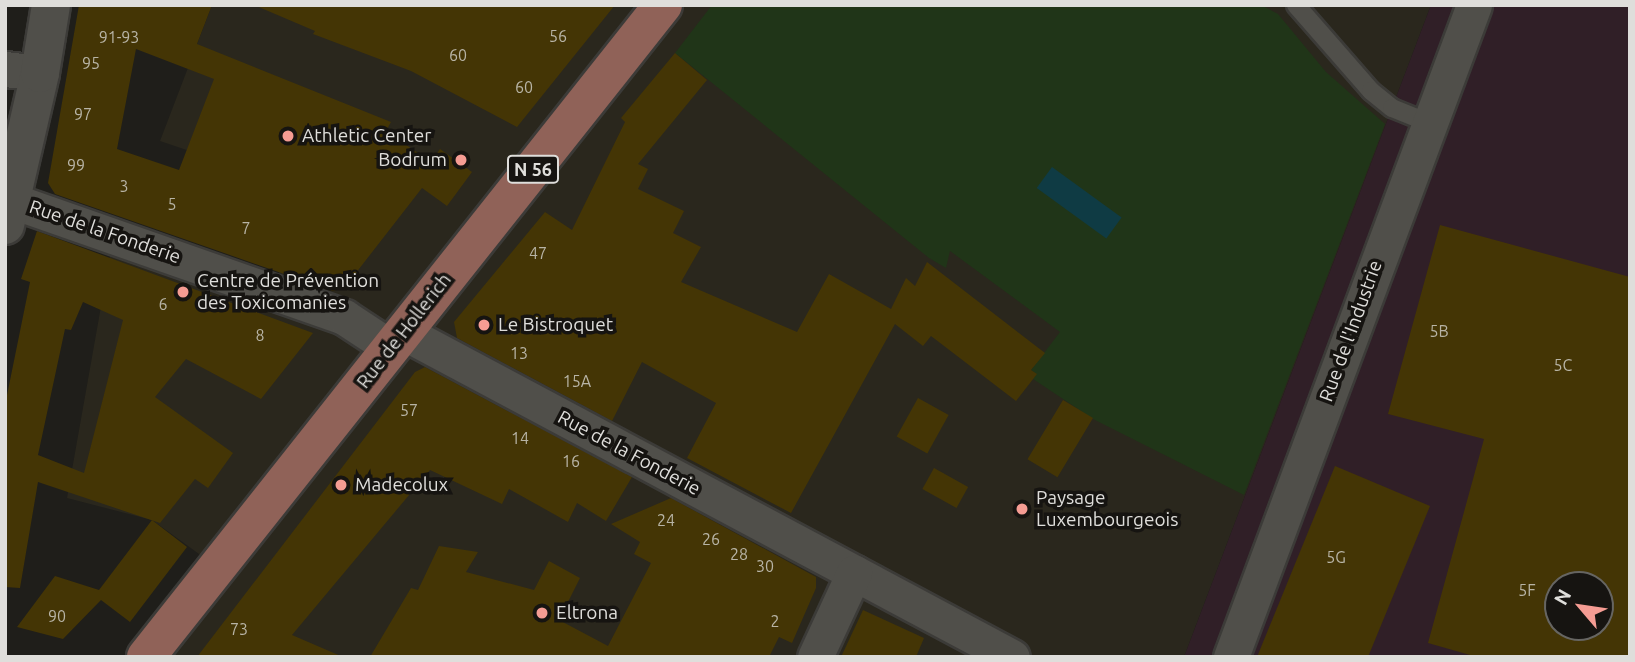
<!DOCTYPE html>
<html>
<head>
<meta charset="utf-8">
<style>
  body { margin:0 }
  #map { position:relative; width:1635px; height:662px; overflow:hidden; background:#1f1e1a; font-family:Ubuntu,sans-serif }
  div>[style] { position:absolute }
  .built>* { inset:0; background:#2a271d }
  .industrial>* { inset:0; background:#301f27 }
  .green>* { inset:0; background:#203518 }
  .water>* { inset:0; background:#0f3b44; transform-origin:0 0 }
  .building>* { inset:0; background:#443505; transform-origin:0 0 }
  .roads { filter:drop-shadow(2px 0 #3c3b38) drop-shadow(-2px 0 #3c3b38) drop-shadow(0 2px #3c3b38) drop-shadow(0 -2px #3c3b38) }
  .lane>* { height:18px; margin:-9px; padding:0 9px; transform-origin:9px; border-radius:9px; background:#504f4a }
  .street>* { height:35px; margin:-17.5px; padding:0 17.5px; transform-origin:17.5px; border-radius:17.5px; background:#504f4a }
  .secondary>* { height:38px; margin:-19px; padding:0 19px; transform-origin:19px; border-radius:19px; background:#504f4a }
  .primary>* { height:38px; margin:-19px; padding:0 19px; transform-origin:19px; border-radius:19px; background:#906258 }
  .dots>* { width:19px; height:19px; translate:-50% -50%; box-sizing:border-box; border:4px solid #161411; border-radius:50% }
  span { translate:-50% -50%; white-space:nowrap; text-align:center; line-height:1.15; -webkit-text-stroke:7px #161411; paint-order:stroke }
  .number-label { font-size:16px; color:#b8b4a6 }
  .number-label span { -webkit-text-stroke-width:0 }
  .shield-label span { padding:2px 5px; background:#161411; border:2px solid; border-radius:5px; -webkit-text-stroke-width:0 }
  .shield-label { font-size:18px; color:#dfdedb; font-weight:700 }
  .poi-label { font-size:19px; color:#dfdedb }
  .left { translate:0 -50%; text-align:left }
  .right { translate:-100% -50%; text-align:right }
  .street-label { font-size:19px; color:#dfdedb }
  .frame { position:absolute; inset:0; border:7px solid #dfdedb; pointer-events:none }
  .north { position:absolute; left:1544px; top:571px; width:70px; height:70px; box-sizing:border-box; background:#161411; border:2px solid #666562; border-radius:50%; rotate:299deg; font-size:19px; font-weight:700; line-height:28px; text-align:center; color:#dfdedb }
  .north::after { content:''; display:block; margin:auto; width:24px; height:32px; background:#f59c93; clip-path:polygon(50% 0,100% 100%,50% 72%,0 100%) }
</style>
</head>
<body>
<div id="map">
  <div class="built">
    <i style="clip-path:polygon(212px 5px,1431px 5px,1184px 657px,146px 657px,217px 567px,152px 520px,67px 498px,111px 250px,270px 292px,316px 194px,160px 141px)"></i>
  </div>
  <div class="industrial">
    <i style="clip-path:polygon(evenodd,1431px 5px,1630px 5px,1630px 657px,1184px 657px,1431px 5px,1558px 585px,1600px 585px,1600px 627px,1558px 627px,1558px 585px)"></i>
  </div>
  <div class="green">
    <i style="clip-path:polygon(712px 5px,1261px 5px,1278px 14px,1326px 72px,1385px 124px,1244px 495px,1093px 419px,1033px 379px,1036px 374px,1031px 370px,1060px 332px,950px 251px,946px 268px,929px 258px,675px 53px)"></i>
  </div>
  <div class="water">
    <i style="left:1052px;top:167px;width:86px;height:26px;rotate:36deg"></i>
  </div>
  <div class="building">
    <i style="clip-path:polygon(evenodd,79px 5px,212px 5px,197px 44px,391px 122px,386px 131px,431px 162px,440px 149px,472px 172px,447px 206px,422px 188px,345px 287px,333px 291px,55px 194px,48px 183px,79px 5px,136px 49px,214px 79px,179px 170px,117px 149px,136px 49px)"></i>
    <i style="clip-path:polygon(254px 5px,615px 5px,517px 127px,411px 71px,313px 34px,315px 31px)"></i>
    <i style="clip-path:polygon(675px 53px,707px 80px,638px 164px,648px 169px,638px 189px,684px 211px,673px 233px,701px 247px,681px 282px,797px 332px,829px 274px,891px 309px,906px 278px,915px 286px,927px 262px,1045px 353px,1031px 370px,1037px 374px,1016px 401px,931px 336px,923px 346px,895px 324px,791px 513px,687px 458px,716px 403px,642px 362px,612px 421px,457px 338px,454px 322px,545px 212px,572px 230px,625px 122px,621px 118px)"></i>
    <i style="clip-path:polygon(evenodd,1440px 225px,1630px 277px,1630px 657px,1477px 657px,1428px 643px,1484px 439px,1388px 414px,1440px 225px,1558px 585px,1600px 585px,1600px 627px,1558px 627px,1558px 585px)"></i>
    <i style="clip-path:polygon(evenodd,37px 231px,313px 333px,261px 399px,186px 359px,155px 397px,233px 453px,208px 488px,195px 479px,160px 523px,38px 482px,20px 588px,5px 587px,5px 405px,30px 282px,21px 279px,37px 231px,83px 302px,123px 320px,84px 473px,38px 455px,65px 329px,71px 330px,83px 302px)"></i>
    <i style="clip-path:polygon(425px 367px,632px 477px,606px 521px,577px 503px,568px 522px,509px 489px,502px 504px,430px 470px,292px 635px,343px 657px,197px 657px,415px 372px)"></i>
    <i style="left:918px;top:398px;width:35px;height:44px;rotate:29deg"></i>
    <i style="left:1063px;top:400px;width:35px;height:69px;rotate:31deg"></i>
    <i style="clip-path:polygon(1335px 466px,1430px 506px,1368px 657px,1257px 657px)"></i>
    <i style="left:934px;top:468px;width:39px;height:24px;rotate:29deg"></i>
    <i style="clip-path:polygon(671px 498px,816px 577px,816px 588px,792px 643px,779px 637px,769px 657px,370px 657px,411px 588px,418px 590px,439px 546px,478px 552px,466px 572px,534px 590px,549px 561px,580px 578px,559px 620px,608px 646px,651px 563px,634px 554px,640px 542px,611px 524px)"></i>
    <i style="clip-path:polygon(152px 520px,187px 547px,130px 622px,101px 600px,63px 639px,17px 627px,55px 576px,99px 590px)"></i>
    <i style="clip-path:polygon(863px 610px,924px 638px,916px 657px,841px 657px)"></i>
  </div>
  <div class="roads">
    <div class="lane">
      <i style="left:1296px;top:5px;width:114px;rotate:48.9deg"></i>
      <i style="left:1371px;top:91px;width:27px;rotate:39deg"></i>
      <i style="left:1392px;top:108px;width:40px;rotate:22deg"></i>
    </div>
    <div class="street">
      <i style="left:5px;top:69px;width:35px;rotate:7deg"></i>
      <i style="left:10px;top:200px;width:354px;rotate:19.3deg"></i>
      <i style="left:344px;top:317px;width:56px;rotate:33.4deg"></i>
      <i style="left:403px;top:332px;width:690px;rotate:28.09deg"></i>
      <i style="left:815px;top:657px;width:93px;rotate:-65.1deg"></i>
      <i style="left:1231px;top:657px;width:696px;rotate:-69.56deg"></i>
    </div>
    <div class="secondary">
      <i style="left:5px;top:225px;width:156px;rotate:-77deg"></i>
      <i style="left:40px;top:73px;width:69px;rotate:-80.8deg"></i>
    </div>
    <div class="primary">
      <i style="left:146px;top:657px;width:832px;rotate:-51.59deg"></i>
    </div>
  </div>
  <div class="dots">
    <i style="left:288px;top:136px;background:#f59c93"></i>
    <i style="left:461px;top:160px;background:#f59c93"></i>
    <i style="left:183px;top:292px;background:#f59c93"></i>
    <i style="left:484px;top:325px;background:#f59c93"></i>
    <i style="left:341px;top:485px;background:#f59c93"></i>
    <i style="left:1022px;top:509px;background:#f59c93"></i>
    <i style="left:542px;top:613px;background:#f59c93"></i>
  </div>
  <div class="number-label">
    <span style="left:558px;top:36px">56</span>
    <span style="left:119px;top:37px">91-93</span>
    <span style="left:458px;top:55px">60</span>
    <span style="left:91px;top:63px">95</span>
    <span style="left:524px;top:87px">60</span>
    <span style="left:83px;top:114px">97</span>
    <span style="left:76px;top:165px">99</span>
    <span style="left:124px;top:186px">3</span>
    <span style="left:172px;top:204px">5</span>
    <span style="left:246px;top:228px">7</span>
    <span style="left:538px;top:253px">47</span>
    <span style="left:163px;top:304px">6</span>
    <span style="left:1439px;top:331px">5B</span>
    <span style="left:260px;top:335px">8</span>
    <span style="left:519px;top:353px">13</span>
    <span style="left:1563px;top:365px">5C</span>
    <span style="left:577px;top:381px">15A</span>
    <span style="left:409px;top:410px">57</span>
    <span style="left:520px;top:438px">14</span>
    <span style="left:571px;top:461px">16</span>
    <span style="left:666px;top:520px">24</span>
    <span style="left:711px;top:539px">26</span>
    <span style="left:739px;top:554px">28</span>
    <span style="left:1336px;top:557px">5G</span>
    <span style="left:765px;top:566px">30</span>
    <span style="left:1527px;top:590px">5F</span>
    <span style="left:57px;top:616px">90</span>
    <span style="left:775px;top:621px">2</span>
    <span style="left:239px;top:629px">73</span>
  </div>
  <div class="shield-label">
    <span style="left:533px;top:169px">N 56</span>
  </div>
  <div class="poi-label">
    <span class="left" style="left:302px;top:136px">Athletic Center</span>
    <span class="right" style="left:447px;top:160px">Bodrum</span>
    <span class="left" style="left:197px;top:292px">Centre de Prévention<br>des Toxicomanies</span>
    <span class="left" style="left:498px;top:325px">Le Bistroquet</span>
    <span class="left" style="left:355px;top:485px">Madecolux</span>
    <span class="left" style="left:1036px;top:509px">Paysage<br>Luxembourgeois</span>
    <span class="left" style="left:556px;top:613px">Eltrona</span>
  </div>
  <div class="street-label">
    <span style="left:105px;top:232px;rotate:19deg">Rue de la Fonderie</span>
    <span style="left:404px;top:331px;rotate:-52deg">Rue de Hollerich</span>
    <span style="left:1351px;top:331px;rotate:-70deg">Rue de l'Industrie</span>
    <span style="left:629px;top:453px;rotate:28deg">Rue de la Fonderie</span>
  </div>
  <div class="frame"></div>
  <div class="north">N</div>
</div>
</body>
</html>
